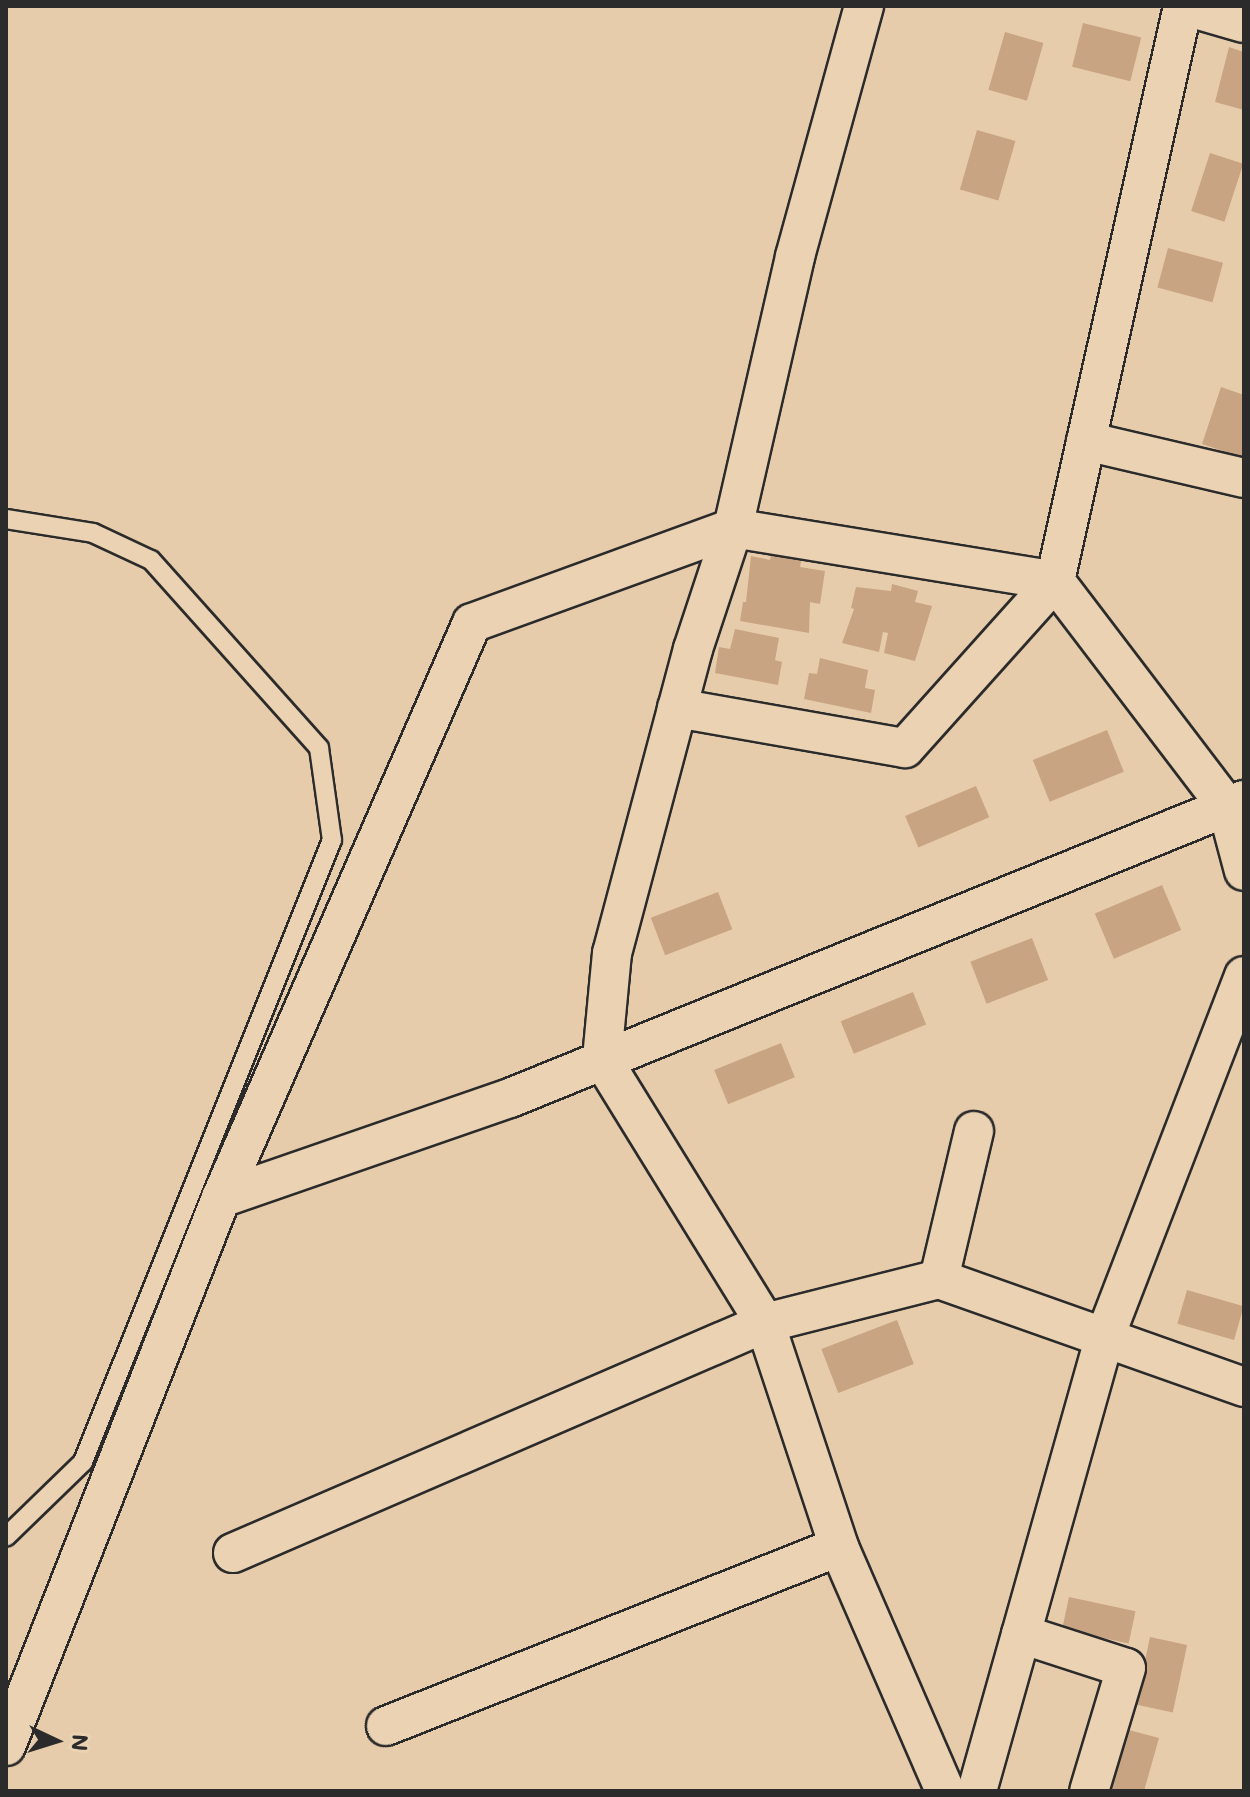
<!DOCTYPE html>
<html>
<head>
<meta charset="utf-8">
<style>
  body { margin:0 }
  #map { position:relative; width:1250px; height:1797px; overflow:hidden; background:#e7ccab; font-family:Mali,sans-serif }
  div>[style] { position:absolute }
  .building>* { inset:0; background:#c8a482; transform-origin:0 0 }
  .roads { filter:drop-shadow(2px 0 #2b2b2b) drop-shadow(-2px 0 #2b2b2b) drop-shadow(0 2px #2b2b2b) drop-shadow(0 -2px #2b2b2b) }
  .service>* { height:18px; margin:-9px; padding:0 9px; transform-origin:9px; border-radius:9px; background:#ead2b2 }
  .minor>* { height:38px; margin:-19px; padding:0 19px; transform-origin:19px; border-radius:19px; background:#ead2b2 }
  span { translate:-50% -50%; white-space:nowrap; text-align:center; line-height:1.15; -webkit-text-stroke:6px #ead2b2; paint-order:stroke }
  .frame { position:absolute; inset:0; border:8px solid #2b2b2b; pointer-events:none }
  .north { position:absolute; left:16px; top:1701px; width:80px; height:80px; -webkit-text-stroke:6px #ead2b2; paint-order:stroke; rotate:94deg; font-size:22px; font-weight:700; line-height:32px; text-align:center; color:#2b2b2b }
  .north::after { content:''; display:block; margin:auto; width:28px; height:36px; background:#2b2b2b; clip-path:polygon(50% 0,100% 100%,50% 72%,0 100%) }
</style>
</head>
<body>
<div id="map">
  <div class="building">
    <i style="left:1083px;top:23px;width:60px;height:45px;rotate:14deg"></i>
    <i style="left:1005px;top:32px;width:40px;height:60px;rotate:16deg"></i>
    <i style="clip-path:polygon(1229px 47px,1244px 52px,1244px 110px,1215px 102px)"></i>
    <i style="left:977px;top:130px;width:40px;height:62px;rotate:16deg"></i>
    <i style="left:1210px;top:153px;width:35px;height:61px;rotate:18deg"></i>
    <i style="left:1168px;top:248px;width:57px;height:41px;rotate:15deg"></i>
    <i style="clip-path:polygon(1221px 387px,1244px 395px,1244px 458px,1202px 444px)"></i>
    <i style="clip-path:polygon(771px 555px,801px 561px,800px 567px,825px 571px,820px 604px,810px 602px,809px 633px,740px 621px,743px 602px,746px 602px,751px 556px,770px 560px)"></i>
    <i style="clip-path:polygon(892px 584px,918px 591px,915px 602px,932px 606px,915px 661px,884px 653px,888px 633px,883px 632px,879px 652px,842px 643px,854px 609px,851px 608px,856px 587px,891px 591px)"></i>
    <i style="clip-path:polygon(735px 629px,779px 638px,775px 660px,782px 662px,778px 685px,715px 673px,719px 647px,730px 649px)"></i>
    <i style="clip-path:polygon(820px 658px,868px 670px,865px 688px,875px 690px,871px 713px,804px 699px,809px 673px,817px 674px)"></i>
    <i style="left:1107px;top:730px;width:45px;height:80px;rotate:68deg"></i>
    <i style="left:976px;top:786px;width:34px;height:77px;rotate:67deg"></i>
    <i style="left:1162px;top:885px;width:49px;height:73px;rotate:67deg"></i>
    <i style="left:718px;top:892px;width:40px;height:72px;rotate:69deg"></i>
    <i style="left:1032px;top:938px;width:45px;height:66px;rotate:69deg"></i>
    <i style="left:913px;top:992px;width:35px;height:78px;rotate:68deg"></i>
    <i style="left:781px;top:1043px;width:37px;height:72px;rotate:68deg"></i>
    <i style="left:1187px;top:1290px;width:59px;height:35px;rotate:16deg"></i>
    <i style="left:897px;top:1320px;width:47px;height:81px;rotate:69deg"></i>
    <i style="left:1069px;top:1597px;width:68px;height:33px;rotate:12deg"></i>
    <i style="left:1150px;top:1637px;width:38px;height:69px;rotate:12deg"></i>
    <i style="clip-path:polygon(1125px 1729px,1159px 1738px,1144px 1791px,1107px 1791px)"></i>
  </div>
  <div class="roads">
    <div class="service">
      <i style="left:6px;top:519px;width:88px;rotate:9.1deg"></i>
      <i style="left:93px;top:533px;width:64px;rotate:25deg"></i>
      <i style="left:151px;top:560px;width:252px;rotate:48.2deg"></i>
      <i style="left:319px;top:748px;width:93px;rotate:82deg"></i>
      <i style="left:332px;top:840px;width:670px;rotate:111.82deg"></i>
      <i style="left:83px;top:1462px;width:107px;rotate:135.8deg"></i>
    </div>
    <div class="minor">
      <i style="left:864px;top:6px;width:260px;rotate:105.4deg"></i>
      <i style="left:795px;top:257px;width:278px;rotate:102.9deg"></i>
      <i style="left:733px;top:528px;width:127px;rotate:108.3deg"></i>
      <i style="left:693px;top:649px;width:315px;rotate:104.9deg"></i>
      <i style="left:612px;top:953px;width:106px;rotate:95.4deg"></i>
      <i style="left:602px;top:1059px;width:310px;rotate:58.3deg"></i>
      <i style="left:765px;top:1323px;width:236px;rotate:71.7deg"></i>
      <i style="left:839px;top:1547px;width:266px;rotate:66.5deg"></i>
      <i style="left:1185px;top:6px;width:61px;rotate:16.1deg"></i>
      <i style="left:1086px;top:441px;width:162px;rotate:13.2deg"></i>
      <i style="left:677px;top:708px;width:231px;rotate:10deg"></i>
      <i style="left:905px;top:748px;width:224px;rotate:-48.1deg"></i>
      <i style="left:1055px;top:581px;width:589px;rotate:-77.45deg"></i>
      <i style="left:974px;top:1131px;width:152px;rotate:103.3deg"></i>
      <i style="left:939px;top:1279px;width:324px;rotate:19.5deg"></i>
      <i style="left:221px;top:1198px;width:306px;rotate:-19.1deg"></i>
      <i style="left:510px;top:1098px;width:792px;rotate:-22.1deg"></i>
      <i style="left:233px;top:1553px;width:580px;rotate:-23.38deg"></i>
      <i style="left:765px;top:1323px;width:179px;rotate:-14.2deg"></i>
      <i style="left:1021px;top:1634px;width:110px;rotate:17.9deg"></i>
      <i style="left:1126px;top:1668px;width:128px;rotate:106.7deg"></i>
      <i style="left:386px;top:1726px;width:487px;rotate:-21.6deg"></i>
      <i style="left:6px;top:1746px;width:589px;rotate:-68.58deg"></i>
      <i style="left:221px;top:1198px;width:627px;rotate:-66.42deg"></i>
      <i style="left:472px;top:623px;width:278px;rotate:-20deg"></i>
      <i style="left:733px;top:528px;width:326px;rotate:9.3deg"></i>
      <i style="left:1055px;top:581px;width:284px;rotate:52.7deg"></i>
      <i style="left:1227px;top:807px;width:66px;rotate:75.1deg"></i>
      <i style="left:977px;top:1791px;width:470px;rotate:-74.3deg"></i>
      <i style="left:1104px;top:1339px;width:389px;rotate:-68.9deg"></i>
    </div>
  </div>
  <div class="frame"></div>
  <div class="north">N</div>
</div>
</body>
</html>
